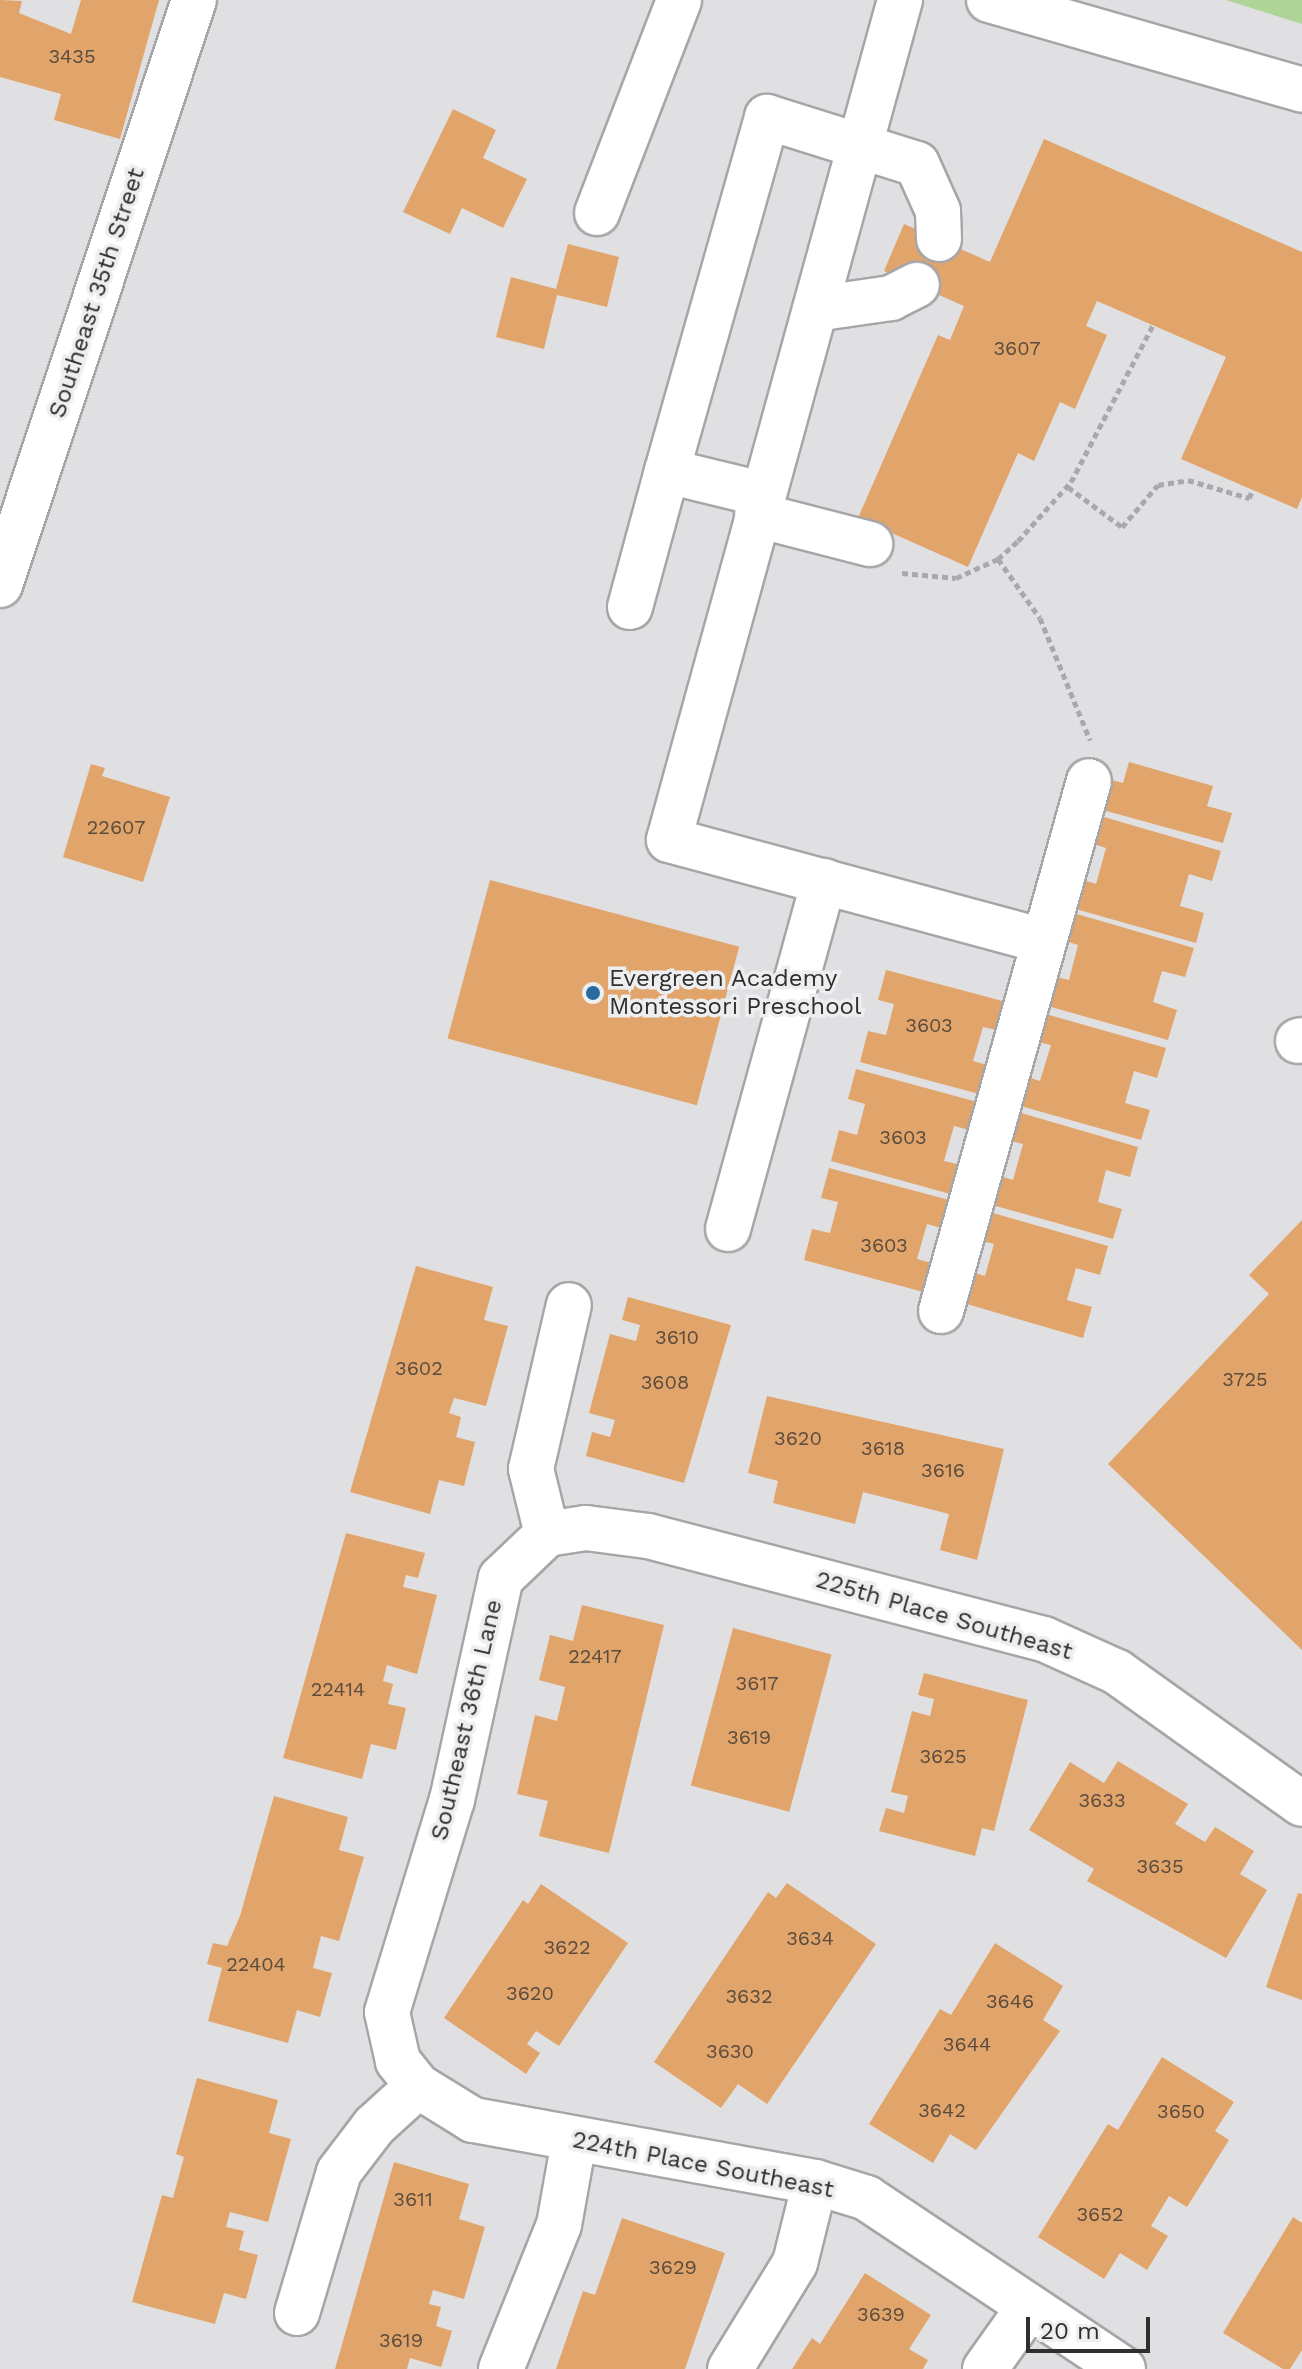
<!DOCTYPE html>
<html>
<head>
<meta charset="utf-8">
<style>
  body { margin:0 }
  #map { position:relative; width:1302px; height:2369px; overflow:hidden; background:#e0e0e3; font-family:"Work Sans",sans-serif }
  div>[style] { position:absolute }
  .green>* { inset:0; background:#aed597 }
  .building>* { inset:0; background:#e1a46a; transform-origin:0 0 }
  .path>* { height:5px; margin-top:-2.5px; transform-origin:0; background:repeating-linear-gradient(90deg,#a9a9ab 0 6px,transparent 0 10px) }
  .roads { filter:drop-shadow(2px 0 #a6a6a9) drop-shadow(-2px 0 #a6a6a9) drop-shadow(0 2px #a6a6a9) drop-shadow(0 -2px #a6a6a9) }
  .minor>* { height:44px; margin:-22px; padding:0 22px; transform-origin:22px; border-radius:22px; background:#fff }
  .major>* { height:44px; margin:-22px; padding:0 22px; transform-origin:22px; border-radius:22px; background:#fff }
  .dots>* { width:22px; height:22px; translate:-50% -50%; box-sizing:border-box; border:4px solid #edeef0; border-radius:50% }
  span { translate:-50% -50%; white-space:nowrap; text-align:center; line-height:1.15; -webkit-text-stroke:7px #edeef0; paint-order:stroke }
  .number-label { font-size:20px; color:#5c4c3e }
  .number-label span { -webkit-text-stroke-width:0 }
  .street-label { font-size:24px; color:#2f2f30 }
  .poi-label { font-size:24px; color:#2f2f30 }
  .left { translate:0 -50%; text-align:left }
  .scale { position:absolute; left:1026px; top:2317px; width:124px; height:36px; box-sizing:border-box; border:4px solid #2f2f30; border-top:0; padding-left:10px; font-size:24px; line-height:28px; white-space:nowrap; color:#2f2f30; -webkit-text-stroke:6px #edeef0; paint-order:stroke }
</style>
</head>
<body>
<div id="map">
  <div class="green">
    <i style="clip-path:polygon(1226px 0,1302px 0,1302px 24px)"></i>
  </div>
  <div class="building">
    <i style="clip-path:polygon(0 0,22px 1px,19px 13px,71px 34px,81px 0,159px 0,120px 139px,54px 120px,61px 94px,0 77px)"></i>
    <i style="clip-path:polygon(453px 109px,496px 130px,483px 158px,527px 179px,503px 228px,462px 208px,450px 234px,403px 212px)"></i>
    <i style="clip-path:polygon(1044px 139px,1302px 252px,1302px 497px,1297px 509px,1181px 459px,1226px 357px,1097px 301px,1086px 326px,1107px 335px,1075px 409px,1060px 402px,1034px 461px,1018px 453px,968px 567px,858px 518px,938px 335px,950px 340px,964px 306px,884px 271px,904px 224px,990px 262px)"></i>
    <i style="clip-path:polygon(568px 244px,619px 257px,607px 307px,557px 295px,544px 349px,496px 337px,511px 277px,556px 289px)"></i>
    <i style="clip-path:polygon(1129px 762px,1213px 786px,1207px 806px,1232px 813px,1223px 843px,1099px 809px,1108px 779px,1123px 783px)"></i>
    <i style="clip-path:polygon(91px 764px,105px 768px,102px 776px,170px 797px,143px 882px,63px 857px)"></i>
    <i style="clip-path:polygon(1097px 815px,1221px 851px,1212px 881px,1189px 874px,1180px 906px,1204px 913px,1196px 943px,1072px 908px,1080px 879px,1096px 884px,1106px 848px,1090px 843px)"></i>
    <i style="left:490px;top:880px;width:258px;height:164px;rotate:15deg"></i>
    <i style="clip-path:polygon(1070px 912px,1194px 948px,1185px 977px,1162px 971px,1153px 1002px,1177px 1010px,1168px 1040px,1044px 1005px,1053px 976px,1069px 980px,1078px 945px,1062px 940px)"></i>
    <i style="clip-path:polygon(886px 970px,1010px 1003px,1001px 1031px,983px 1027px,973px 1061px,991px 1066px,983px 1095px,860px 1062px,868px 1031px,886px 1035px,894px 1004px,878px 1000px)"></i>
    <i style="clip-path:polygon(1042px 1013px,1166px 1048px,1157px 1078px,1134px 1071px,1125px 1103px,1150px 1110px,1141px 1140px,1017px 1105px,1025px 1076px,1040px 1081px,1051px 1045px,1034px 1041px)"></i>
    <i style="clip-path:polygon(856px 1069px,981px 1103px,973px 1131px,954px 1126px,944px 1161px,962px 1165px,954px 1195px,831px 1161px,839px 1130px,857px 1135px,865px 1104px,848px 1099px)"></i>
    <i style="clip-path:polygon(1014px 1111px,1138px 1147px,1130px 1177px,1106px 1170px,1098px 1202px,1122px 1209px,1113px 1239px,989px 1204px,997px 1175px,1013px 1180px,1023px 1144px,1007px 1140px)"></i>
    <i style="clip-path:polygon(829px 1168px,953px 1201px,945px 1229px,927px 1224px,917px 1259px,935px 1264px,927px 1293px,804px 1260px,812px 1229px,830px 1233px,838px 1202px,821px 1198px)"></i>
    <i style="clip-path:polygon(986px 1211px,1108px 1246px,1100px 1275px,1076px 1268px,1067px 1300px,1092px 1307px,1083px 1338px,960px 1302px,969px 1271px,985px 1276px,994px 1244px,978px 1240px)"></i>
    <i style="clip-path:polygon(1302px 1220px,1302px 1650px,1108px 1464px,1269px 1294px,1249px 1275px)"></i>
    <i style="clip-path:polygon(416px 1266px,493px 1287px,484px 1320px,508px 1326px,486px 1406px,454px 1398px,449px 1413px,461px 1417px,456px 1437px,475px 1442px,464px 1486px,439px 1480px,430px 1514px,350px 1492px)"></i>
    <i style="clip-path:polygon(628px 1297px,731px 1325px,684px 1483px,586px 1456px,592px 1432px,610px 1437px,615px 1420px,589px 1413px,610px 1334px,636px 1341px,640px 1325px,622px 1320px)"></i>
    <i style="clip-path:polygon(767px 1396px,1004px 1449px,977px 1560px,940px 1550px,949px 1514px,863px 1492px,855px 1524px,773px 1503px,778px 1481px,748px 1473px)"></i>
    <i style="clip-path:polygon(346px 1533px,425px 1553px,418px 1578px,406px 1575px,403px 1587px,437px 1595px,417px 1674px,387px 1665px,383px 1681px,393px 1684px,388px 1704px,406px 1708px,396px 1750px,371px 1744px,362px 1779px,283px 1758px)"></i>
    <i style="clip-path:polygon(582px 1605px,664px 1625px,609px 1853px,539px 1836px,548px 1801px,517px 1794px,535px 1715px,557px 1721px,565px 1687px,539px 1680px,550px 1635px,573px 1641px)"></i>
    <i style="left:733px;top:1628px;width:102px;height:163px;rotate:15deg"></i>
    <i style="clip-path:polygon(924px 1673px,1028px 1700px,994px 1831px,982px 1828px,975px 1856px,879px 1831px,886px 1808px,904px 1813px,908px 1796px,891px 1792px,912px 1711px,930px 1716px,934px 1699px,918px 1695px)"></i>
    <i style="clip-path:polygon(1118px 1761px,1188px 1804px,1175px 1824px,1205px 1842px,1215px 1827px,1254px 1851px,1240px 1874px,1267px 1890px,1226px 1958px,1087px 1881px,1094px 1869px,1029px 1830px,1070px 1762px,1104px 1783px)"></i>
    <i style="clip-path:polygon(274px 1796px,348px 1817px,339px 1850px,364px 1857px,339px 1941px,321px 1936px,313px 1968px,332px 1973px,320px 2017px,297px 2010px,288px 2043px,208px 2021px,222px 1968px,207px 1964px,213px 1943px,227px 1946px,240px 1916px)"></i>
    <i style="clip-path:polygon(787px 1883px,876px 1944px,767px 2104px,738px 2084px,721px 2108px,654px 2062px,768px 1892px,776px 1898px)"></i>
    <i style="clip-path:polygon(541px 1884px,628px 1943px,559px 2046px,536px 2031px,527px 2044px,540px 2053px,526px 2074px,444px 2018px,523px 1900px,528px 1904px)"></i>
    <i style="clip-path:polygon(1298px 1893px,1302px 1894px,1302px 2000px,1266px 1987px)"></i>
    <i style="clip-path:polygon(995px 1943px,1063px 1986px,1043px 2020px,1060px 2031px,976px 2150px,950px 2134px,933px 2163px,869px 2124px,940px 2009px,951px 2015px)"></i>
    <i style="clip-path:polygon(1162px 2057px,1234px 2102px,1215px 2131px,1229px 2140px,1187px 2207px,1169px 2196px,1151px 2226px,1168px 2236px,1147px 2270px,1120px 2253px,1104px 2279px,1038px 2237px,1108px 2124px,1118px 2130px)"></i>
    <i style="clip-path:polygon(197px 2078px,278px 2100px,269px 2133px,291px 2139px,268px 2222px,230px 2212px,226px 2227px,244px 2231px,239px 2250px,258px 2255px,246px 2299px,224px 2293px,215px 2324px,132px 2302px,162px 2195px,173px 2198px,184px 2157px,176px 2154px)"></i>
    <i style="clip-path:polygon(394px 2162px,469px 2184px,459px 2219px,485px 2227px,464px 2299px,433px 2290px,429px 2304px,441px 2307px,436px 2326px,452px 2331px,441px 2367px,410px 2358px,407px 2369px,335px 2369px)"></i>
    <i style="clip-path:polygon(1293px 2217px,1302px 2223px,1302px 2350px,1290px 2369px,1283px 2369px,1223px 2333px)"></i>
    <i style="clip-path:polygon(622px 2218px,725px 2253px,685px 2369px,556px 2369px,583px 2291px,595px 2295px)"></i>
    <i style="clip-path:polygon(865px 2273px,931px 2315px,909px 2349px,928px 2360px,923px 2369px,792px 2369px,812px 2338px,820px 2344px)"></i>
  </div>
  <div class="path">
    <i style="left:1068px;top:487px;width:67px;rotate:36.5deg"></i>
    <i style="left:1122px;top:527px;width:55px;rotate:-49.4deg"></i>
    <i style="left:1158px;top:485px;width:30px;rotate:-9deg"></i>
    <i style="left:1188px;top:480px;width:64px;rotate:16.4deg"></i>
    <i style="left:1249px;top:498px;width:9px;rotate:-63deg"></i>
    <i style="left:998px;top:559px;width:72px;rotate:54.6deg"></i>
    <i style="left:1040px;top:618px;width:132px;rotate:67.7deg"></i>
    <i style="left:902px;top:573px;width:54px;rotate:5.3deg"></i>
    <i style="left:956px;top:578px;width:46px;rotate:-24.3deg"></i>
    <i style="left:998px;top:559px;width:27px;rotate:-42deg"></i>
    <i style="left:1018px;top:541px;width:79px;rotate:-48.1deg"></i>
    <i style="left:1071px;top:482px;width:177px;rotate:-62.4deg"></i>
  </div>
  <div class="roads">
    <div class="minor">
      <i style="left:900px;top:0;width:871px;rotate:105.38deg"></i>
      <i style="left:669px;top:840px;width:388px;rotate:15.1deg"></i>
      <i style="left:597px;top:213px;width:228px;rotate:-68.9deg"></i>
      <i style="left:815px;top:309px;width:77px;rotate:-8.2deg"></i>
      <i style="left:891px;top:298px;width:29px;rotate:-27deg"></i>
      <i style="left:667px;top:471px;width:368px;rotate:-74.2deg"></i>
      <i style="left:767px;top:117px;width:157px;rotate:17.4deg"></i>
      <i style="left:917px;top:164px;width:51px;rotate:65.9deg"></i>
      <i style="left:938px;top:211px;width:28px;rotate:88deg"></i>
      <i style="left:757px;top:515px;width:117px;rotate:14.4deg"></i>
      <i style="left:0;top:585px;width:616px;rotate:-71.65deg"></i>
      <i style="left:630px;top:607px;width:141px;rotate:-74.8deg"></i>
      <i style="left:667px;top:471px;width:97px;rotate:13.7deg"></i>
      <i style="left:1298px;top:1041px;width:4px;rotate:-14deg"></i>
      <i style="left:728px;top:1229px;width:361px;rotate:-74.6deg"></i>
      <i style="left:941px;top:1311px;width:550px;rotate:-74.4deg"></i>
      <i style="left:547px;top:1534px;width:67px;rotate:-103.8deg"></i>
      <i style="left:531px;top:1469px;width:168px;rotate:-77deg"></i>
      <i style="left:297px;top:2313px;width:147px;rotate:-73.4deg"></i>
      <i style="left:339px;top:2172px;width:58px;rotate:-52.7deg"></i>
      <i style="left:374px;top:2126px;width:59px;rotate:-42.3deg"></i>
      <i style="left:501px;top:2369px;width:155px;rotate:-68.1deg"></i>
      <i style="left:559px;top:2225px;width:85px;rotate:-79.9deg"></i>
      <i style="left:730px;top:2369px;width:124px;rotate:-58.5deg"></i>
      <i style="left:795px;top:2263px;width:83px;rotate:-76.1deg"></i>
      <i style="left:985px;top:2369px;width:76px;rotate:-54.6deg"></i>
      <i style="left:1123px;top:2369px;width:308px;rotate:-146.3deg"></i>
      <i style="left:867px;top:2198px;width:54px;rotate:-162.9deg"></i>
      <i style="left:815px;top:2182px;width:348px;rotate:-169.7deg"></i>
      <i style="left:473px;top:2120px;width:65px;rotate:-148.3deg"></i>
      <i style="left:418px;top:2086px;width:32px;rotate:-129deg"></i>
      <i style="left:398px;top:2061px;width:50px;rotate:-102.7deg"></i>
      <i style="left:387px;top:2012px;width:222px;rotate:-73deg"></i>
      <i style="left:452px;top:1800px;width:227px;rotate:-77.6deg"></i>
      <i style="left:501px;top:1578px;width:64px;rotate:-43.7deg"></i>
      <i style="left:547px;top:1534px;width:39px;rotate:-9deg"></i>
      <i style="left:586px;top:1528px;width:63px;rotate:7.4deg"></i>
      <i style="left:648px;top:1536px;width:409px;rotate:14.6deg"></i>
      <i style="left:1044px;top:1639px;width:80px;rotate:24.3deg"></i>
      <i style="left:1117px;top:1672px;width:227px;rotate:35.5deg"></i>
    </div>
    <div class="major">
      <i style="left:989px;top:0;width:326px;rotate:16deg"></i>
    </div>
  </div>
  <div class="dots">
    <i style="left:593px;top:993px;background:#286ba0"></i>
  </div>
  <div class="number-label">
    <span style="left:72px;top:56px">3435</span>
    <span style="left:1017px;top:348px">3607</span>
    <span style="left:116px;top:827px">22607</span>
    <span style="left:929px;top:1025px">3603</span>
    <span style="left:903px;top:1137px">3603</span>
    <span style="left:884px;top:1245px">3603</span>
    <span style="left:677px;top:1337px">3610</span>
    <span style="left:419px;top:1368px">3602</span>
    <span style="left:1245px;top:1379px">3725</span>
    <span style="left:665px;top:1382px">3608</span>
    <span style="left:798px;top:1438px">3620</span>
    <span style="left:883px;top:1448px">3618</span>
    <span style="left:943px;top:1470px">3616</span>
    <span style="left:595px;top:1656px">22417</span>
    <span style="left:757px;top:1683px">3617</span>
    <span style="left:338px;top:1689px">22414</span>
    <span style="left:749px;top:1737px">3619</span>
    <span style="left:943px;top:1756px">3625</span>
    <span style="left:1102px;top:1800px">3633</span>
    <span style="left:1160px;top:1866px">3635</span>
    <span style="left:810px;top:1938px">3634</span>
    <span style="left:567px;top:1947px">3622</span>
    <span style="left:256px;top:1964px">22404</span>
    <span style="left:530px;top:1993px">3620</span>
    <span style="left:749px;top:1996px">3632</span>
    <span style="left:1010px;top:2001px">3646</span>
    <span style="left:967px;top:2044px">3644</span>
    <span style="left:730px;top:2051px">3630</span>
    <span style="left:942px;top:2110px">3642</span>
    <span style="left:1181px;top:2111px">3650</span>
    <span style="left:413px;top:2199px">3611</span>
    <span style="left:1100px;top:2214px">3652</span>
    <span style="left:673px;top:2267px">3629</span>
    <span style="left:881px;top:2314px">3639</span>
    <span style="left:401px;top:2340px">3619</span>
  </div>
  <div class="street-label">
    <span style="left:97px;top:293px;rotate:-72deg">Southeast 35th Street</span>
    <span style="left:944px;top:1616px;rotate:16deg">225th Place Southeast</span>
    <span style="left:467px;top:1720px;rotate:-77deg">Southeast 36th Lane</span>
    <span style="left:703px;top:2165px;rotate:11deg">224th Place Southeast</span>
  </div>
  <div class="poi-label">
    <span class="left" style="left:609px;top:993px">Evergreen Academy<br>Montessori Preschool</span>
  </div>
  <div class="scale">20 m</div>
</div>
</body>
</html>
